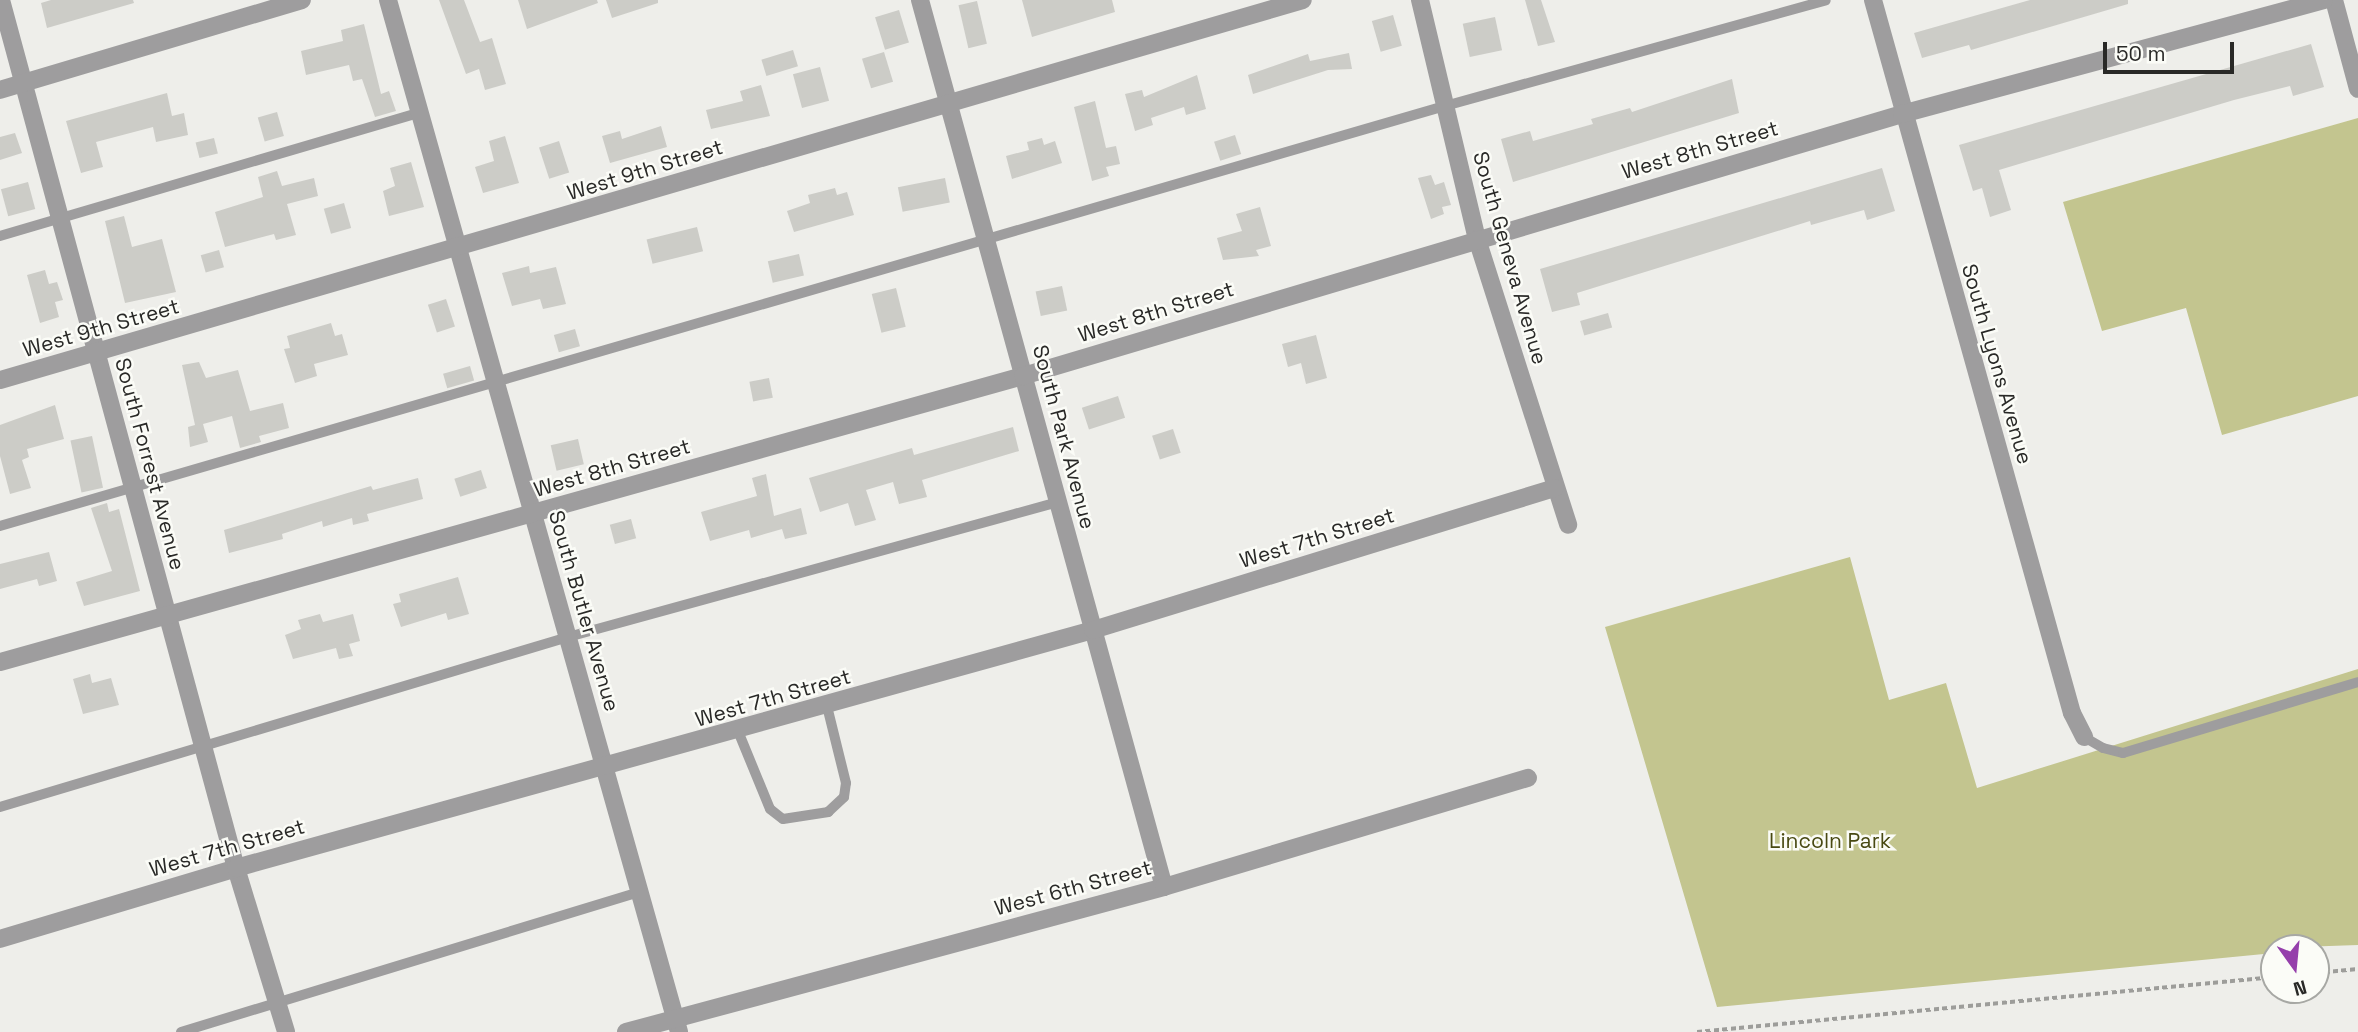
<!DOCTYPE html>
<html>
<head>
<meta charset="utf-8">
<style>
  body { margin:0 }
  #map { position:relative; width:2358px; height:1032px; overflow:hidden; background:#eeeeea; font-family:"Space Grotesk",sans-serif }
  div>[style] { position:absolute }
  .green>* { inset:0; background:#c3c58f }
  .building>* { inset:0; background:#ccccc7; transform-origin:0 0 }
  .path>* { height:3.5px; margin-top:-1.75px; transform-origin:0; background:repeating-linear-gradient(90deg,#9d9d9a 0 5px,transparent 0 8.5px) }
  .lane>* { height:10px; margin:-5px; padding:0 5px; transform-origin:5px; border-radius:5px; background:#9e9d9e }
  .street>* { height:18px; margin:-9px; padding:0 9px; transform-origin:9px; border-radius:9px; background:#9e9d9e }
  span { translate:-50% -50%; white-space:nowrap; text-align:center; line-height:1.15; -webkit-text-stroke:5px #fbfcf7; paint-order:stroke }
  .street-label { font-size:21px; color:#292927 }
  .park-label { font-size:21px; color:#484912 }
  .north { position:absolute; left:2260px; top:934px; width:70px; height:70px; box-sizing:border-box; background:#fbfcf7; border:2px solid #a7a8a4; border-radius:50%; rotate:165deg; font-size:19px; font-weight:700; line-height:28px; text-align:center; color:#292927 }
  .north::after { content:''; display:block; margin:auto; width:24px; height:32px; background:#953fab; clip-path:polygon(50% 0,100% 100%,50% 72%,0 100%) }
  .scale { position:absolute; left:2103px; top:42px; width:131px; height:32px; box-sizing:border-box; border:4px solid #292927; border-top:0; padding-left:9px; font-size:21px; line-height:24px; white-space:nowrap; color:#292927; -webkit-text-stroke:5px #fbfcf7; paint-order:stroke }
</style>
</head>
<body>
<div id="map">
  <div class="green">
    <i style="clip-path:polygon(2358px 118px,2358px 396px,2222px 435px,2186px 308px,2102px 331px,2063px 202px)"></i>
    <i style="clip-path:polygon(1850px 557px,1889px 700px,1946px 683px,1977px 788px,2358px 669px,2358px 945px,2274px 948px,2274px 953px,1717px 1007px,1605px 627px)"></i>
  </div>
  <div class="building">
    <i style="clip-path:polygon(51px 0,133px 0,134px 3px,47px 28px,41px 3px)"></i>
    <i style="clip-path:polygon(439px 0,464px 0,480px 42px,492px 38px,506px 84px,485px 90px,479px 69px,466px 74px)"></i>
    <i style="clip-path:polygon(518px 0,597px 0,598px 3px,527px 29px)"></i>
    <i style="clip-path:polygon(606px 0,658px 0,658px 3px,612px 18px)"></i>
    <i style="clip-path:polygon(1022px 0,1112px 0,1115px 12px,1032px 37px)"></i>
    <i style="clip-path:polygon(1525px 0,1541px 0,1555px 42px,1538px 46px)"></i>
    <i style="clip-path:polygon(2030px 0,2128px 0,2128px 4px,1971px 50px,1969px 45px,1922px 58px,1914px 33px)"></i>
    <i style="left:977px;top:1px;width:44px;height:19px;rotate:77deg"></i>
    <i style="left:899px;top:10px;width:34px;height:25px;rotate:73deg"></i>
    <i style="left:1393px;top:15px;width:32px;height:22px;rotate:74deg"></i>
    <i style="left:1495px;top:17px;width:34px;height:33px;rotate:78deg"></i>
    <i style="clip-path:polygon(364px 24px,381px 94px,389px 91px,396px 111px,375px 117px,362px 79px,353px 81px,349px 65px,306px 75px,301px 51px,343px 41px,341px 30px)"></i>
    <i style="clip-path:polygon(2311px 44px,2324px 87px,2293px 96px,2290px 86px,2234px 100px,1999px 170px,2011px 210px,1990px 217px,1982px 188px,1973px 191px,1959px 145px)"></i>
    <i style="left:793px;top:50px;width:17px;height:33px;rotate:73deg"></i>
    <i style="left:884px;top:52px;width:31px;height:23px;rotate:73deg"></i>
    <i style="clip-path:polygon(1349px 53px,1352px 69px,1328px 70px,1253px 94px,1248px 75px,1308px 54px,1310px 61px)"></i>
    <i style="left:820px;top:67px;width:35px;height:28px;rotate:75deg"></i>
    <i style="clip-path:polygon(1197px 75px,1206px 109px,1186px 115px,1184px 107px,1151px 118px,1153px 125px,1135px 131px,1125px 94px,1142px 90px,1144px 97px)"></i>
    <i style="clip-path:polygon(1732px 79px,1739px 113px,1513px 182px,1501px 139px,1530px 131px,1533px 141px,1593px 124px,1591px 119px,1630px 108px,1632px 112px)"></i>
    <i style="clip-path:polygon(761px 85px,770px 116px,711px 129px,706px 110px,743px 101px,740px 91px)"></i>
    <i style="clip-path:polygon(167px 93px,172px 116px,184px 113px,188px 135px,156px 142px,153px 127px,96px 142px,103px 167px,81px 173px,66px 121px)"></i>
    <i style="clip-path:polygon(1095px 101px,1106px 148px,1116px 146px,1120px 164px,1106px 167px,1109px 176px,1092px 181px,1074px 107px)"></i>
    <i style="left:277px;top:112px;width:25px;height:20px;rotate:74deg"></i>
    <i style="clip-path:polygon(661px 126px,667px 147px,610px 163px,602px 136px,620px 131px,622px 139px)"></i>
    <i style="clip-path:polygon(15px 133px,22px 153px,0 160px,0 137px)"></i>
    <i style="left:1235px;top:135px;width:20px;height:22px;rotate:72deg"></i>
    <i style="clip-path:polygon(505px 136px,519px 183px,483px 193px,475px 167px,494px 161px,489px 141px)"></i>
    <i style="left:214px;top:138px;width:16px;height:19px;rotate:76deg"></i>
    <i style="clip-path:polygon(1042px 138px,1044px 145px,1055px 141px,1062px 163px,1012px 179px,1006px 156px,1029px 150px,1027px 142px)"></i>
    <i style="left:559px;top:141px;width:33px;height:21px;rotate:72deg"></i>
    <i style="clip-path:polygon(411px 162px,424px 207px,389px 216px,383px 191px,395px 186px,390px 168px)"></i>
    <i style="clip-path:polygon(1882px 168px,1895px 211px,1867px 220px,1864px 210px,1811px 225px,1810px 221px,1577px 293px,1580px 305px,1552px 312px,1540px 269px)"></i>
    <i style="clip-path:polygon(277px 171px,282px 186px,314px 178px,318px 196px,287px 204px,296px 235px,276px 240px,274px 234px,225px 247px,215px 212px,263px 197px,258px 177px)"></i>
    <i style="clip-path:polygon(1431px 175px,1435px 185px,1444px 182px,1451px 205px,1442px 207px,1444px 214px,1431px 219px,1418px 178px)"></i>
    <i style="left:945px;top:178px;width:25px;height:48px;rotate:79deg"></i>
    <i style="left:28px;top:182px;width:28px;height:28px;rotate:75deg"></i>
    <i style="clip-path:polygon(835px 188px,837px 195px,847px 192px,854px 215px,794px 232px,787px 211px,810px 203px,808px 195px)"></i>
    <i style="left:344px;top:203px;width:26px;height:21px;rotate:74deg"></i>
    <i style="clip-path:polygon(1260px 207px,1271px 246px,1256px 250px,1259px 256px,1223px 260px,1217px 238px,1242px 231px,1236px 214px)"></i>
    <i style="clip-path:polygon(124px 216px,132px 247px,162px 239px,176px 292px,125px 303px,105px 221px)"></i>
    <i style="left:697px;top:227px;width:25px;height:52px;rotate:76deg"></i>
    <i style="left:219px;top:250px;width:18px;height:19px;rotate:74deg"></i>
    <i style="left:799px;top:254px;width:22px;height:32px;rotate:77deg"></i>
    <i style="clip-path:polygon(529px 266px,530px 273px,556px 267px,566px 304px,543px 309px,540px 299px,512px 306px,502px 273px)"></i>
    <i style="clip-path:polygon(45px 270px,49px 284px,57px 282px,63px 300px,55px 302px,59px 317px,40px 323px,27px 275px)"></i>
    <i style="left:1062px;top:286px;width:25px;height:27px;rotate:78deg"></i>
    <i style="left:896px;top:288px;width:40px;height:25px;rotate:76deg"></i>
    <i style="left:446px;top:299px;width:29px;height:19px;rotate:72deg"></i>
    <i style="left:1608px;top:313px;width:15px;height:29px;rotate:74deg"></i>
    <i style="clip-path:polygon(331px 323px,335px 336px,342px 334px,348px 355px,314px 364px,317px 376px,295px 383px,284px 349px,290px 348px,287px 336px)"></i>
    <i style="left:575px;top:329px;width:18px;height:22px;rotate:74deg"></i>
    <i style="clip-path:polygon(1316px 335px,1327px 378px,1306px 384px,1301px 363px,1288px 367px,1282px 344px)"></i>
    <i style="clip-path:polygon(199px 362px,206px 378px,238px 370px,250px 411px,283px 403px,289px 428px,259px 436px,261px 442px,240px 448px,232px 416px,203px 424px,208px 442px,190px 447px,188px 427px,195px 425px,182px 365px)"></i>
    <i style="left:470px;top:366px;width:15px;height:28px;rotate:74deg"></i>
    <i style="left:769px;top:378px;width:20px;height:20px;rotate:79deg"></i>
    <i style="left:1118px;top:396px;width:23px;height:38px;rotate:72deg"></i>
    <i style="clip-path:polygon(55px 405px,64px 439px,27px 449px,29px 457px,22px 460px,31px 488px,10px 494px,0 456px,0 425px)"></i>
    <i style="clip-path:polygon(1013px 427px,1019px 451px,922px 480px,927px 497px,899px 504px,893px 482px,866px 490px,876px 520px,855px 526px,848px 503px,820px 512px,809px 478px,912px 448px,914px 455px)"></i>
    <i style="left:1173px;top:429px;width:25px;height:22px;rotate:72deg"></i>
    <i style="left:92px;top:436px;width:53px;height:22px;rotate:78deg"></i>
    <i style="left:578px;top:439px;width:26px;height:28px;rotate:77deg"></i>
    <i style="left:481px;top:470px;width:19px;height:28px;rotate:72deg"></i>
    <i style="clip-path:polygon(766px 474px,774px 516px,801px 508px,807px 534px,785px 539px,782px 529px,751px 538px,749px 530px,710px 541px,701px 512px,757px 496px,752px 478px)"></i>
    <i style="clip-path:polygon(418px 478px,423px 499px,367px 514px,369px 521px,353px 525px,352px 518px,323px 527px,322px 521px,282px 534px,283px 539px,229px 553px,224px 530px,371px 486px,373px 490px)"></i>
    <i style="clip-path:polygon(107px 503px,109px 512px,119px 509px,140px 591px,84px 606px,76px 582px,112px 571px,91px 508px)"></i>
    <i style="left:631px;top:519px;width:20px;height:22px;rotate:75deg"></i>
    <i style="clip-path:polygon(49px 552px,57px 581px,39px 586px,37px 579px,0 589px,0 564px)"></i>
    <i style="clip-path:polygon(458px 577px,469px 614px,448px 620px,446px 613px,401px 627px,393px 604px,401px 602px,399px 594px)"></i>
    <i style="clip-path:polygon(320px 614px,323px 622px,353px 614px,360px 641px,349px 644px,353px 656px,339px 659px,336px 648px,293px 659px,285px 635px,301px 629px,298px 620px)"></i>
    <i style="clip-path:polygon(90px 674px,92px 683px,111px 678px,119px 705px,83px 714px,73px 679px)"></i>
  </div>
  <div class="path">
    <i style="left:2316px;top:973px;width:42px;rotate:-5.4deg"></i>
    <i style="left:1697px;top:1032px;width:580px;rotate:-5.45deg"></i>
  </div>
  <div class="lane">
    <i style="left:0;top:236px;width:438px;rotate:-16.4deg"></i>
    <i style="left:0;top:526px;width:1505px;rotate:-16.21deg"></i>
    <i style="left:1445px;top:106px;width:395px;rotate:-15.5deg"></i>
    <i style="left:738px;top:731px;width:84px;rotate:67.7deg"></i>
    <i style="left:770px;top:809px;width:16px;rotate:38deg"></i>
    <i style="left:783px;top:819px;width:46px;rotate:-8.8deg"></i>
    <i style="left:828px;top:812px;width:22px;rotate:-43deg"></i>
    <i style="left:844px;top:797px;width:14px;rotate:-82deg"></i>
    <i style="left:846px;top:783px;width:79px;rotate:-103.9deg"></i>
    <i style="left:2084px;top:737px;width:22px;rotate:30deg"></i>
    <i style="left:2103px;top:748px;width:21px;rotate:14deg"></i>
    <i style="left:2123px;top:753px;width:245px;rotate:-16.8deg"></i>
    <i style="left:0;top:807px;width:593px;rotate:-16.66deg"></i>
    <i style="left:568px;top:637px;width:508px;rotate:-15.4deg"></i>
    <i style="left:181px;top:1032px;width:480px;rotate:-17deg"></i>
  </div>
  <div class="street">
    <i style="left:1px;top:0;width:899px;rotate:74.85deg"></i>
    <i style="left:236px;top:868px;width:171px;rotate:73deg"></i>
    <i style="left:388px;top:0;width:1072px;rotate:74.25deg"></i>
    <i style="left:920px;top:0;width:920px;rotate:74.62deg"></i>
    <i style="left:1420px;top:0;width:246px;rotate:76.6deg"></i>
    <i style="left:1477px;top:239px;width:300px;rotate:72.3deg"></i>
    <i style="left:1873px;top:0;width:740px;rotate:74.41deg"></i>
    <i style="left:2072px;top:713px;width:27px;rotate:63deg"></i>
    <i style="left:2334px;top:0;width:92px;rotate:74.9deg"></i>
    <i style="left:0;top:90px;width:315px;rotate:-16.6deg"></i>
    <i style="left:0;top:380px;width:1357px;rotate:-16.26deg"></i>
    <i style="left:0;top:662px;width:1062px;rotate:-15.62deg"></i>
    <i style="left:1023px;top:376px;width:917px;rotate:-16.6deg"></i>
    <i style="left:1902px;top:114px;width:437px;rotate:-15.1deg"></i>
    <i style="left:0;top:939px;width:246px;rotate:-16.7deg"></i>
    <i style="left:236px;top:868px;width:889px;rotate:-15.52deg"></i>
    <i style="left:1093px;top:630px;width:483px;rotate:-17.1deg"></i>
    <i style="left:626px;top:1032px;width:557px;rotate:-15.08deg"></i>
    <i style="left:1164px;top:887px;width:380px;rotate:-16.7deg"></i>
  </div>
  <div class="street-label">
    <span style="left:1700px;top:150px;rotate:-16deg">West 8th Street</span>
    <span style="left:645px;top:170px;rotate:-17deg">West 9th Street</span>
    <span style="left:1510px;top:258px;rotate:74deg">South Geneva Avenue</span>
    <span style="left:1156px;top:312px;rotate:-17deg">West 8th Street</span>
    <span style="left:101px;top:328px;rotate:-16deg">West 9th Street</span>
    <span style="left:1997px;top:364px;rotate:74deg">South Lyons Avenue</span>
    <span style="left:1064px;top:437px;rotate:75deg">South Park Avenue</span>
    <span style="left:150px;top:464px;rotate:75deg">South Forrest Avenue</span>
    <span style="left:612px;top:468px;rotate:-16deg">West 8th Street</span>
    <span style="left:1317px;top:538px;rotate:-17deg">West 7th Street</span>
    <span style="left:584px;top:611px;rotate:74deg">South Butler Avenue</span>
    <span style="left:773px;top:698px;rotate:-16deg">West 7th Street</span>
    <span style="left:227px;top:848px;rotate:-16deg">West 7th Street</span>
    <span style="left:1073px;top:888px;rotate:-15deg">West 6th Street</span>
  </div>
  <div class="park-label">
    <span style="left:1830px;top:841px">Lincoln Park</span>
  </div>
  <div class="north">N</div>
  <div class="scale">50 m</div>
</div>
</body>
</html>
